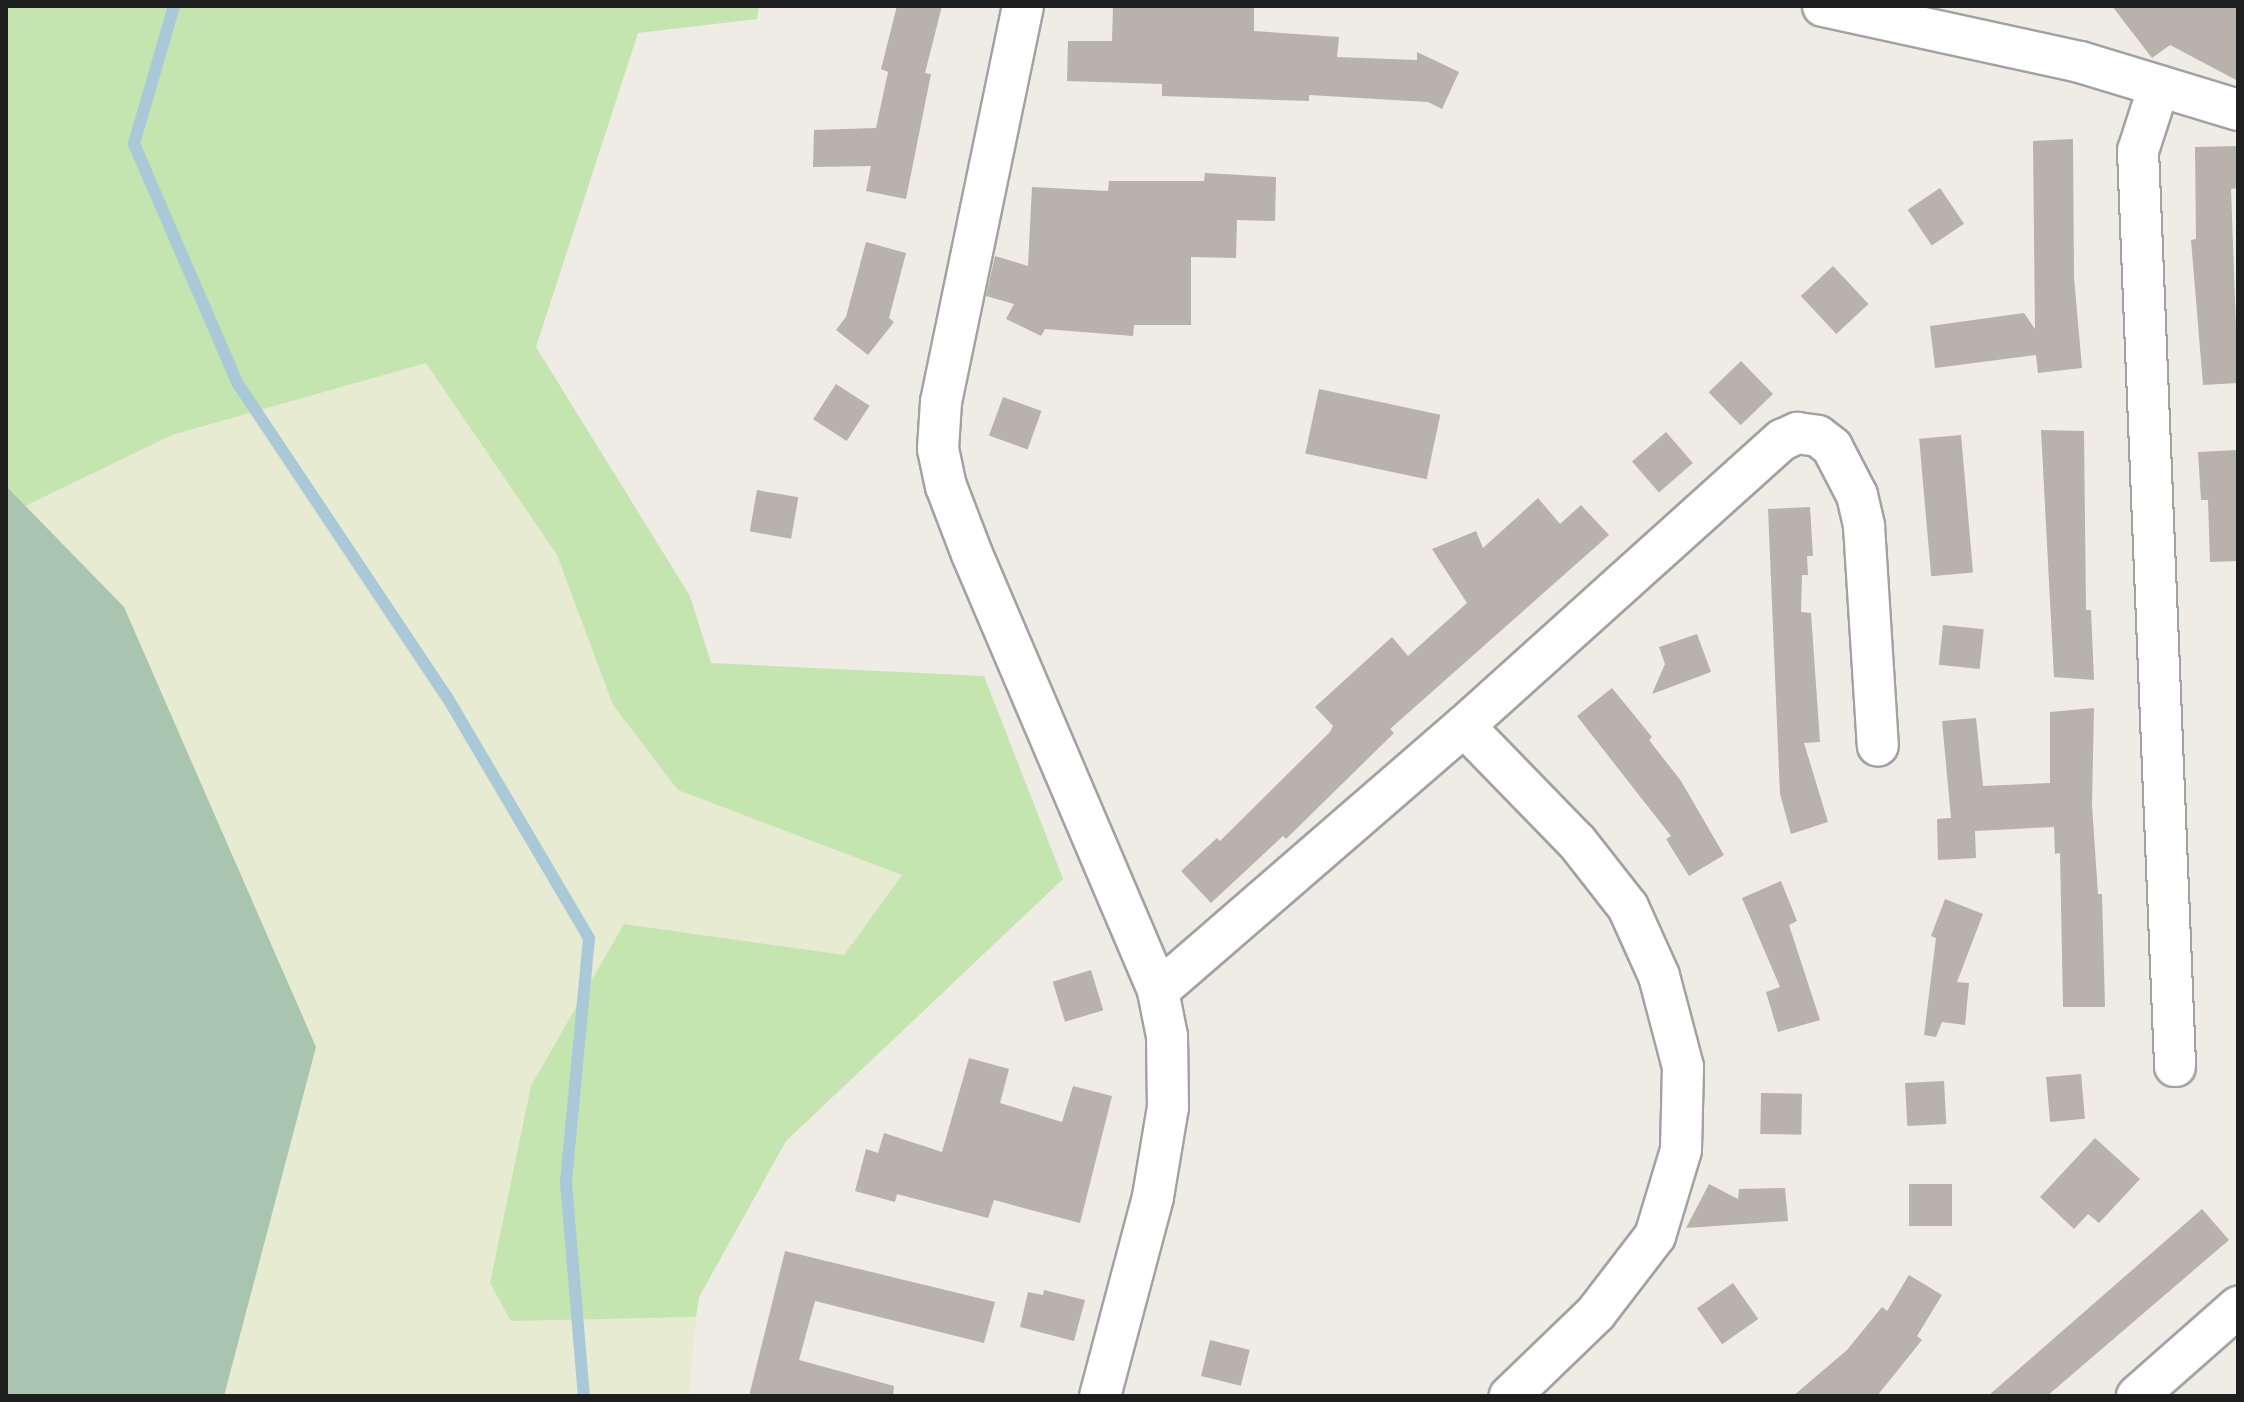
<!DOCTYPE html>
<html>
<head>
<meta charset="utf-8">
<style>
  body { margin:0 }
  #map { position:relative; width:2244px; height:1402px; overflow:hidden; background:#eeece5; font-family:"Exo 2",sans-serif }
  div>[style] { position:absolute }
  .farmland>* { inset:0; background:#e7ebd2 }
  .grass>* { inset:0; background:#c4e4b0 }
  .cemetery>* { inset:0; background:#a9c5b0 }
  .stream>* { height:12px; margin:-6px; padding:0 6px; transform-origin:6px; border-radius:6px; background:#aac9d8 }
  .building>* { inset:0; background:#b7b2ab; transform-origin:0 0 }
  .roads { filter:drop-shadow(2px 0 #a2a2a2) drop-shadow(-2px 0 #a2a2a2) drop-shadow(0 2px #a2a2a2) drop-shadow(0 -2px #a2a2a2) }
  .street>* { height:40px; margin:-20px; padding:0 20px; transform-origin:20px; border-radius:20px; background:#fff }
  span { translate:-50% -50%; white-space:nowrap; text-align:center; line-height:1.15; -webkit-text-stroke:7px #fff; paint-order:stroke }
  .frame { position:absolute; inset:0; border:8px solid #1e1e1e; pointer-events:none }
</style>
</head>
<body>
<div id="map">
  <div class="farmland">
    <i style="clip-path:polygon(426px 363px,557px 555px,613px 705px,678px 790px,902px 875px,844px 955px,624px 924px,511px 1321px,696px 1317px,689px 1396px,224px 1396px,316px 1047px,124px 607px,25px 506px,172px 435px)"></i>
  </div>
  <div class="grass">
    <i style="clip-path:polygon(6px 6px,759px 6px,757px 19px,638px 33px,536px 347px,690px 596px,711px 663px,984px 676px,1063px 879px,786px 1141px,699px 1297px,696px 1317px,511px 1321px,490px 1283px,531px 1086px,624px 924px,844px 955px,902px 875px,678px 790px,613px 705px,557px 555px,426px 363px,172px 435px,25px 506px,6px 486px)"></i>
  </div>
  <div class="cemetery">
    <i style="clip-path:polygon(6px 486px,124px 607px,316px 1047px,224px 1396px,6px 1396px)"></i>
  </div>
  <div class="stream">
    <i style="left:174px;top:6px;width:144px;rotate:106.2deg"></i>
    <i style="left:134px;top:144px;width:262px;rotate:66.6deg"></i>
    <i style="left:238px;top:384px;width:376px;rotate:56.3deg"></i>
    <i style="left:447px;top:697px;width:280px;rotate:59.5deg"></i>
    <i style="left:589px;top:938px;width:246px;rotate:95.4deg"></i>
    <i style="left:566px;top:1183px;width:214px;rotate:85.2deg"></i>
  </div>
  <div class="building">
    <i style="clip-path:polygon(897px 6px,942px 6px,925px 73px,931px 74px,906px 199px,866px 191px,871px 166px,813px 167px,814px 130px,876px 128px,888px 72px,881px 69px)"></i>
    <i style="clip-path:polygon(1113px 6px,1254px 6px,1254px 31px,1339px 37px,1337px 57px,1417px 60px,1417px 52px,1459px 72px,1442px 109px,1428px 102px,1309px 95px,1309px 101px,1162px 96px,1162px 84px,1067px 81px,1068px 41px,1112px 41px)"></i>
    <i style="clip-path:polygon(2112px 6px,2238px 6px,2238px 81px,2170px 45px,2152px 58px)"></i>
    <i style="clip-path:polygon(2073px 139px,2074px 277px,2082px 368px,2038px 373px,2036px 355px,1935px 368px,1930px 326px,2024px 313px,2035px 329px,2033px 141px)"></i>
    <i style="clip-path:polygon(2238px 146px,2238px 188px,2231px 189px,2238px 383px,2203px 385px,2191px 240px,2196px 239px,2195px 147px)"></i>
    <i style="clip-path:polygon(1205px 173px,1276px 177px,1275px 221px,1237px 220px,1236px 258px,1191px 257px,1191px 325px,1134px 325px,1133px 336px,1045px 329px,1041px 336px,1006px 319px,1014px 304px,986px 296px,995px 256px,1028px 266px,1032px 187px,1108px 191px,1109px 181px,1204px 181px)"></i>
    <i style="left:1940px;top:188px;width:43px;height:39px;rotate:56deg"></i>
    <i style="clip-path:polygon(866px 242px,906px 253px,889px 318px,894px 322px,868px 355px,836px 330px,846px 317px)"></i>
    <i style="left:1833px;top:266px;width:52px;height:44px;rotate:47deg"></i>
    <i style="left:1741px;top:361px;width:46px;height:45px;rotate:46deg"></i>
    <i style="left:836px;top:384px;width:40px;height:42px;rotate:33deg"></i>
    <i style="left:1319px;top:389px;width:124px;height:66px;rotate:12deg"></i>
    <i style="left:1003px;top:397px;width:41px;height:41px;rotate:20deg"></i>
    <i style="clip-path:polygon(2041px 430px,2084px 431px,2086px 610px,2091px 610px,2094px 680px,2054px 677px)"></i>
    <i style="left:1666px;top:432px;width:41px;height:45px;rotate:49deg"></i>
    <i style="left:1961px;top:435px;width:138px;height:42px;rotate:85deg"></i>
    <i style="clip-path:polygon(2238px 450px,2238px 561px,2210px 562px,2208px 500px,2201px 500px,2198px 452px)"></i>
    <i style="left:757px;top:490px;width:42px;height:42px;rotate:10deg"></i>
    <i style="clip-path:polygon(1538px 498px,1560px 524px,1581px 505px,1609px 535px,1390px 729px,1394px 733px,1286px 839px,1283px 836px,1211px 903px,1181px 871px,1217px 838px,1220px 841px,1330px 732px,1333px 726px,1315px 707px,1392px 637px,1408px 656px,1467px 603px,1432px 549px,1476px 531px,1483px 548px)"></i>
    <i style="clip-path:polygon(1810px 507px,1813px 556px,1807px 556px,1808px 575px,1802px 575px,1801px 612px,1811px 613px,1820px 742px,1804px 743px,1828px 822px,1791px 834px,1780px 794px,1768px 509px)"></i>
    <i style="left:1943px;top:625px;width:41px;height:40px;rotate:6deg"></i>
    <i style="clip-path:polygon(1697px 634px,1711px 672px,1652px 694px,1665px 664px,1659px 647px)"></i>
    <i style="clip-path:polygon(1612px 688px,1652px 737px,1649px 740px,1681px 781px,1724px 855px,1689px 876px,1666px 839px,1671px 836px,1577px 716px)"></i>
    <i style="clip-path:polygon(2094px 708px,2092px 805px,2098px 894px,2102px 894px,2105px 1007px,2063px 1007px,2060px 853px,2055px 854px,2054px 827px,1975px 831px,1976px 858px,1938px 860px,1937px 819px,1951px 818px,1942px 721px,1976px 718px,1983px 786px,2050px 783px,2050px 712px)"></i>
    <i style="clip-path:polygon(1781px 881px,1797px 921px,1789px 925px,1820px 1020px,1778px 1032px,1766px 992px,1780px 987px,1742px 898px)"></i>
    <i style="clip-path:polygon(1945px 899px,1983px 914px,1957px 982px,1969px 983px,1965px 1025px,1942px 1022px,1936px 1037px,1924px 1035px,1936px 938px,1931px 936px)"></i>
    <i style="left:1091px;top:970px;width:42px;height:40px;rotate:73deg"></i>
    <i style="clip-path:polygon(969px 1058px,1009px 1069px,1000px 1103px,1062px 1122px,1073px 1086px,1112px 1096px,1080px 1223px,994px 1200px,988px 1218px,897px 1194px,895px 1202px,855px 1191px,866px 1149px,878px 1153px,884px 1133px,942px 1152px)"></i>
    <i style="left:2081px;top:1074px;width:45px;height:35px;rotate:85deg"></i>
    <i style="left:1944px;top:1081px;width:43px;height:39px;rotate:87deg"></i>
    <i style="left:1761px;top:1093px;width:41px;height:41px;rotate:1deg"></i>
    <i style="clip-path:polygon(2095px 1138px,2140px 1179px,2099px 1223px,2088px 1214px,2074px 1229px,2040px 1197px)"></i>
    <i style="clip-path:polygon(1709px 1184px,1738px 1199px,1739px 1189px,1785px 1188px,1788px 1221px,1686px 1228px)"></i>
    <i style="left:1952px;top:1184px;width:42px;height:43px;rotate:90deg"></i>
    <i style="clip-path:polygon(2202px 1209px,2229px 1240px,2047px 1396px,1988px 1396px)"></i>
    <i style="clip-path:polygon(785px 1251px,995px 1302px,984px 1343px,815px 1301px,799px 1360px,894px 1386px,893px 1396px,749px 1396px)"></i>
    <i style="clip-path:polygon(1909px 1275px,1942px 1295px,1917px 1336px,1922px 1340px,1877px 1396px,1793px 1396px,1847px 1350px,1882px 1307px,1887px 1311px)"></i>
    <i style="left:1733px;top:1283px;width:44px;height:44px;rotate:55deg"></i>
    <i style="clip-path:polygon(1044px 1290px,1085px 1300px,1074px 1341px,1020px 1327px,1028px 1292px,1043px 1295px)"></i>
    <i style="left:1210px;top:1340px;width:41px;height:37px;rotate:14deg"></i>
  </div>
  <div class="roads">
    <div class="street">
      <i style="left:1023px;top:6px;width:404px;rotate:101.7deg"></i>
      <i style="left:941px;top:402px;width:47px;rotate:93.7deg"></i>
      <i style="left:938px;top:449px;width:38px;rotate:78deg"></i>
      <i style="left:946px;top:486px;width:73px;rotate:69.1deg"></i>
      <i style="left:972px;top:554px;width:475px;rotate:66.9deg"></i>
      <i style="left:1158px;top:991px;width:46px;rotate:78.7deg"></i>
      <i style="left:1167px;top:1036px;width:71px;rotate:89.2deg"></i>
      <i style="left:1168px;top:1107px;width:91px;rotate:99.5deg"></i>
      <i style="left:1153px;top:1197px;width:206px;rotate:104.9deg"></i>
      <i style="left:1823px;top:6px;width:263px;rotate:12.3deg"></i>
      <i style="left:2080px;top:62px;width:165px;rotate:16.9deg"></i>
      <i style="left:2159px;top:86px;width:68px;rotate:107.9deg"></i>
      <i style="left:2138px;top:151px;width:916px;rotate:87.68deg"></i>
      <i style="left:1464px;top:726px;width:162px;rotate:45.8deg"></i>
      <i style="left:1577px;top:842px;width:83px;rotate:51.9deg"></i>
      <i style="left:1628px;top:907px;width:76px;rotate:65.8deg"></i>
      <i style="left:1659px;top:976px;width:94px;rotate:75.2deg"></i>
      <i style="left:1683px;top:1067px;width:83px;rotate:91.4deg"></i>
      <i style="left:1681px;top:1150px;width:90px;rotate:106.8deg"></i>
      <i style="left:1655px;top:1236px;width:97px;rotate:127.5deg"></i>
      <i style="left:1596px;top:1313px;width:120px;rotate:136deg"></i>
      <i style="left:1158px;top:991px;width:405px;rotate:-40.9deg"></i>
      <i style="left:1464px;top:726px;width:428px;rotate:-42deg"></i>
      <i style="left:1782px;top:440px;width:17px;rotate:-25deg"></i>
      <i style="left:1797px;top:433px;width:21px;rotate:8deg"></i>
      <i style="left:1818px;top:436px;width:18px;rotate:38deg"></i>
      <i style="left:1832px;top:447px;width:54px;rotate:62.5deg"></i>
      <i style="left:1857px;top:495px;width:32px;rotate:77deg"></i>
      <i style="left:1864px;top:526px;width:220px;rotate:86.4deg"></i>
      <i style="left:2137px;top:1396px;width:135px;rotate:-41.4deg"></i>
    </div>
  </div>
  <div class="frame"></div>
</div>
</body>
</html>
